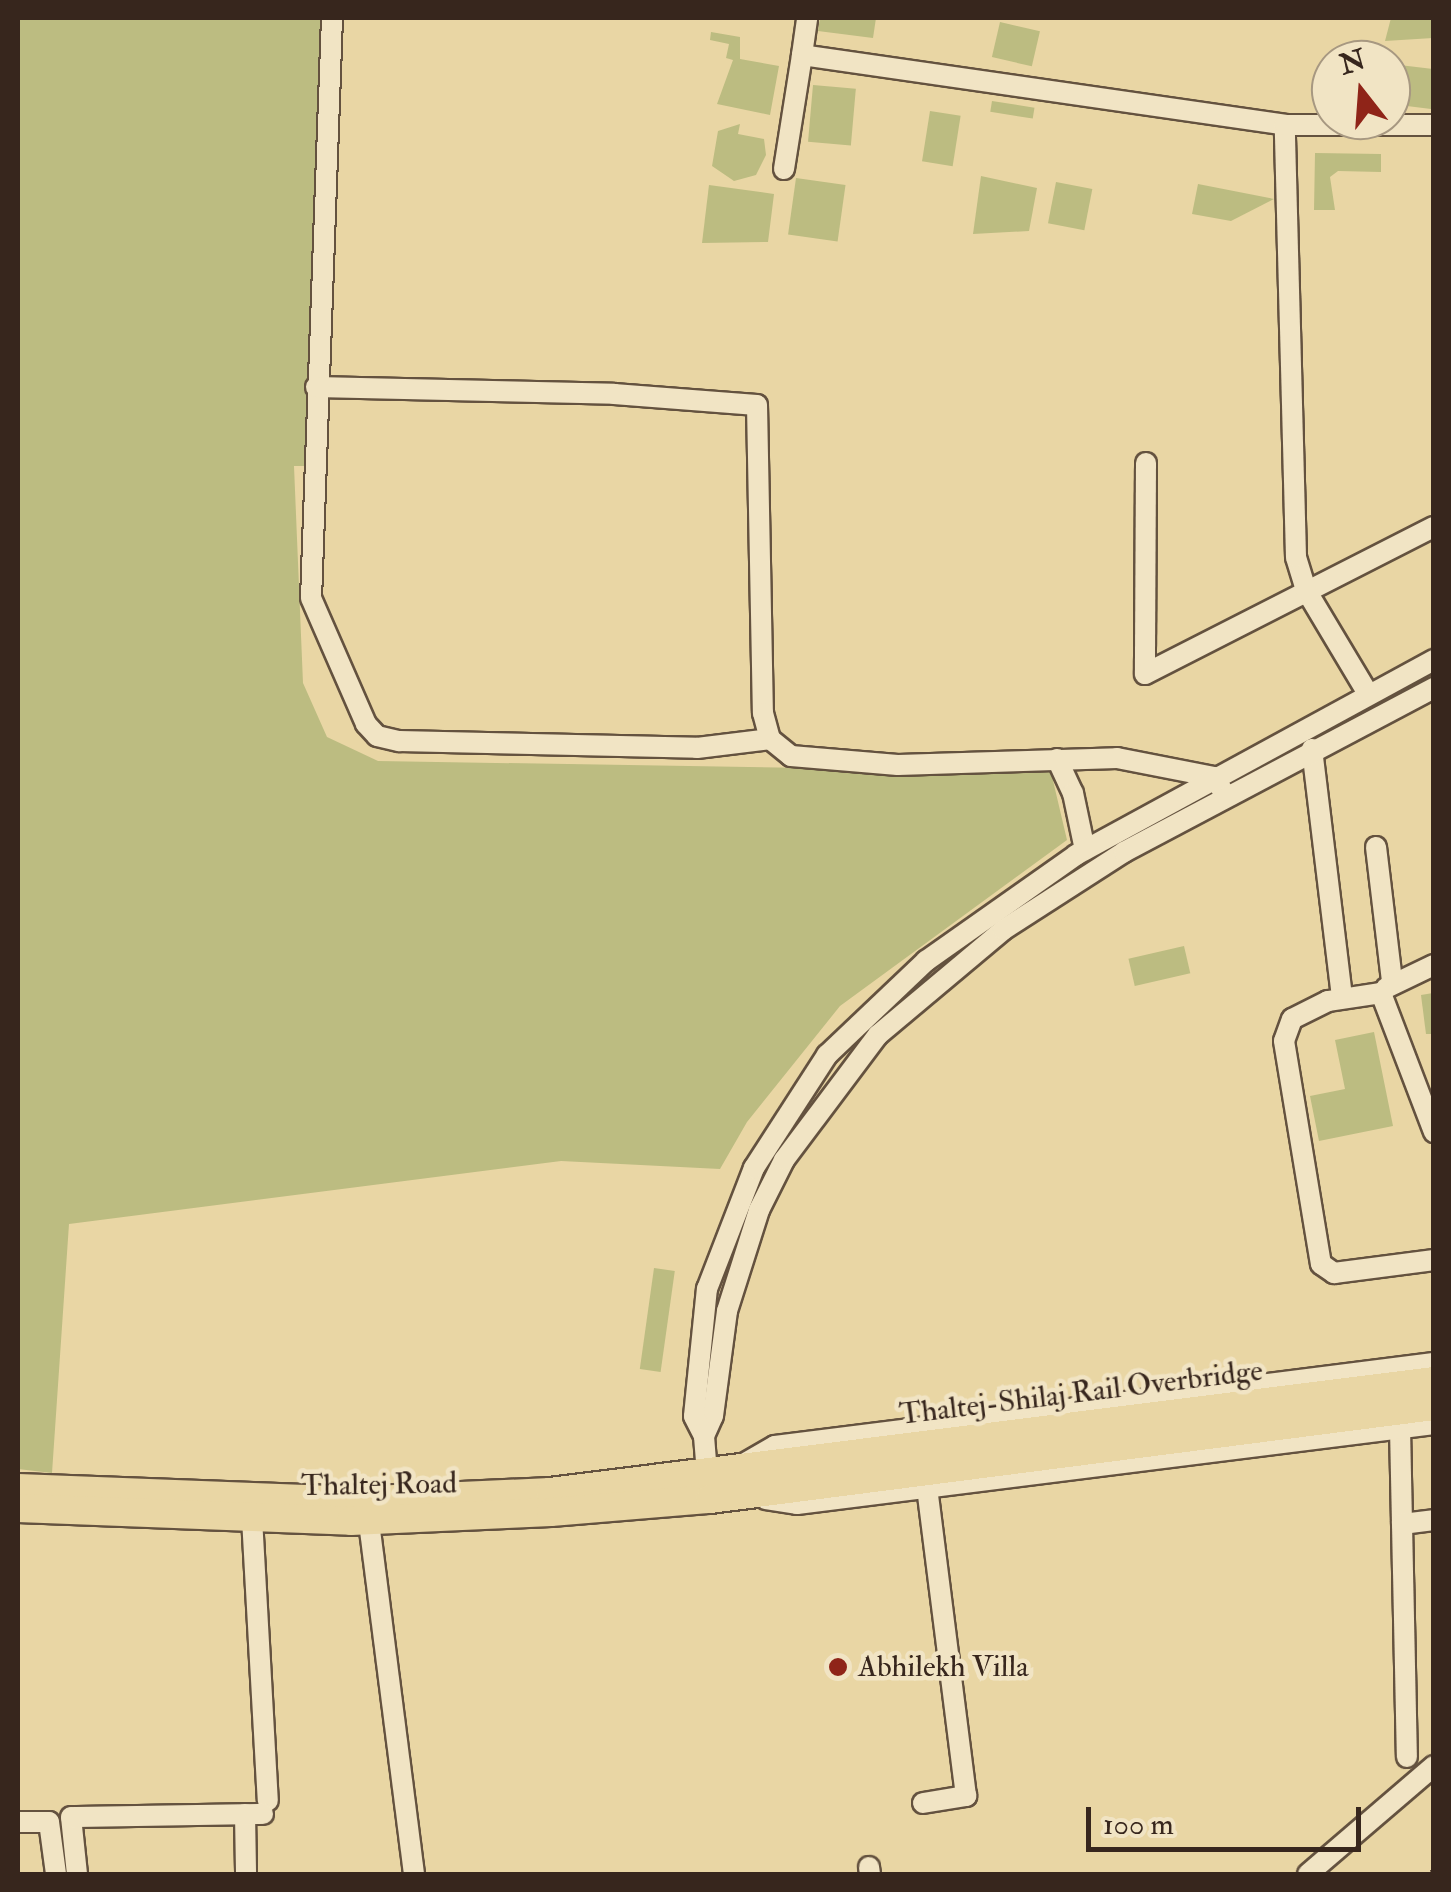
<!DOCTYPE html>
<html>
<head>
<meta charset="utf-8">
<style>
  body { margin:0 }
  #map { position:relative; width:1451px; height:1892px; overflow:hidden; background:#e9d6a4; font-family:"IM FELL Double Pica",serif }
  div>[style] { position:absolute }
  .green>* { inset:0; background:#bcbc81; transform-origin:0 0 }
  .roads { filter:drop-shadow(2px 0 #64523f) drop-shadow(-2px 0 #64523f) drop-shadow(0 2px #64523f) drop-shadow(0 -2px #64523f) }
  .minor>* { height:20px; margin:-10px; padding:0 10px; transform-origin:10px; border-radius:10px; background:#f1e4c4 }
  .major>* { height:28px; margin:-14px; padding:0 14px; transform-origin:14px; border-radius:14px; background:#e9d6a4 }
  .rail>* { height:9px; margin-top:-4.5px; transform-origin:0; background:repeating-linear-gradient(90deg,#f1e4c4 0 15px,#37261d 0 30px); box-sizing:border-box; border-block:2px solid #37261d }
  .dots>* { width:28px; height:28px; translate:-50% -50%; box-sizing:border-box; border:5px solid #f1e4c4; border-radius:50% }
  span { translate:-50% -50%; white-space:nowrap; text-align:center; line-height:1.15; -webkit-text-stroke:9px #f1e4c4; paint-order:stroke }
  .street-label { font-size:30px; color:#37261d }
  .poi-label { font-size:30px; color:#37261d }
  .left { translate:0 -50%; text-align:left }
  .frame { position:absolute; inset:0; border:20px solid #37261d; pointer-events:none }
  .north { position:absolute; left:1311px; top:40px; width:100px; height:100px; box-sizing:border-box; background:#f1e4c4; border:2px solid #a79881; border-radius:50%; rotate:343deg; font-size:28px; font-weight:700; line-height:40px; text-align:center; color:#37261d }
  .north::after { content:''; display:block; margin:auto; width:35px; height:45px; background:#8f2418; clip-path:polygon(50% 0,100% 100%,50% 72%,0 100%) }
  .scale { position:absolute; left:1086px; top:1807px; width:275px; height:45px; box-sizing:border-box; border:5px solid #37261d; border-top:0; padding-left:12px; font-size:30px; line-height:35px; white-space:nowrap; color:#37261d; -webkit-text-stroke:8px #f1e4c4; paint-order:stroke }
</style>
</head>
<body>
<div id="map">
  <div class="green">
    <i style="clip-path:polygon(18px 18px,341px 18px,320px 466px,294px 466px,303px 683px,327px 737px,378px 761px,1051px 772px,1067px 840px,840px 1006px,747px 1122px,720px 1169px,561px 1161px,69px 1224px,52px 1473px,18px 1469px)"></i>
    <i style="clip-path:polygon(820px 18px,876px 18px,873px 38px,818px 31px)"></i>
    <i style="clip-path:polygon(1391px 18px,1433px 18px,1433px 38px,1385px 41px)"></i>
    <i style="left:1000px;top:22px;width:41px;height:36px;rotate:13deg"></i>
    <i style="clip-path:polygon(711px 32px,740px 37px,740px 59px,779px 66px,770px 115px,717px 104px,733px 60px,726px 58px,729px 44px,710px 40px)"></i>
    <i style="clip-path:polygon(1391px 64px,1433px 69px,1431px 109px,1391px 104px)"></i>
    <i style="left:813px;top:85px;width:43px;height:57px;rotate:5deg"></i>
    <i style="left:992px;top:101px;width:43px;height:11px;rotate:9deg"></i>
    <i style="left:930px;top:111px;width:31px;height:51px;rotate:9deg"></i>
    <i style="clip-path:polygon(740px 124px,738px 134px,764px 139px,766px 155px,756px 175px,734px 181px,712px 166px,718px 131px)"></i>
    <i style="clip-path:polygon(1315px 153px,1381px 154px,1381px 172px,1338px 171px,1330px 177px,1335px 210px,1314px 210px)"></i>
    <i style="clip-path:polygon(981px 176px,1037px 188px,1029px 231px,973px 234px)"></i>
    <i style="left:796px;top:178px;width:50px;height:57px;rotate:8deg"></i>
    <i style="left:1056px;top:182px;width:37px;height:42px;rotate:11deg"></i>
    <i style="clip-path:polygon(1198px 184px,1274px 199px,1231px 221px,1192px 214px)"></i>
    <i style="clip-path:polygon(709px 185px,774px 194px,768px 242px,702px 243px)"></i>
    <i style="left:1184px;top:946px;width:28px;height:57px;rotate:77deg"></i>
    <i style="clip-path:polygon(1433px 993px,1433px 1034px,1426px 1034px,1421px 995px)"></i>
    <i style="clip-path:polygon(1374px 1032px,1393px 1126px,1319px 1141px,1310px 1096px,1345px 1089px,1335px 1040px)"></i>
    <i style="left:654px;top:1268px;width:21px;height:102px;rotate:8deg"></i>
  </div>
  <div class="roads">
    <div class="minor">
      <i style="left:332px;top:18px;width:580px;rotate:92.07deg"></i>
      <i style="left:311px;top:598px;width:137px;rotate:66.4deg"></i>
      <i style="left:366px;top:724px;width:16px;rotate:47deg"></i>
      <i style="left:377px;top:736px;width:23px;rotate:13deg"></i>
      <i style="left:399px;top:741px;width:298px;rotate:1.3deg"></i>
      <i style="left:697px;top:748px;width:74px;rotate:-7deg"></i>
      <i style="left:802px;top:55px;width:37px;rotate:-82deg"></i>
      <i style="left:784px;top:169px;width:115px;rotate:-81deg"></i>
      <i style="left:802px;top:55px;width:488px;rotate:8.2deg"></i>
      <i style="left:316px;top:387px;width:298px;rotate:1.3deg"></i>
      <i style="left:614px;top:394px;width:143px;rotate:4.4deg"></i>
      <i style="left:757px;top:405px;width:308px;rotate:88.9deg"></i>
      <i style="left:763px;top:713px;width:27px;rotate:75deg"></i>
      <i style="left:770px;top:739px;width:27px;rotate:39deg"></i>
      <i style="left:791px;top:756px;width:107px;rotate:4.8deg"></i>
      <i style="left:898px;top:765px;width:219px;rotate:-1.8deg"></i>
      <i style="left:1117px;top:758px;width:99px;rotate:11.1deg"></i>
      <i style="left:1214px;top:777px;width:22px;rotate:58deg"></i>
      <i style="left:1146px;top:463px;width:211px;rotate:90.3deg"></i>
      <i style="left:1145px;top:674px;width:324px;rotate:-27deg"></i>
      <i style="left:1367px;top:692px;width:119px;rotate:-120.9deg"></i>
      <i style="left:1306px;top:590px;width:34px;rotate:-107deg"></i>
      <i style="left:1296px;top:557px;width:432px;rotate:-91.5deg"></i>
      <i style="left:1285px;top:125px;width:149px"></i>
      <i style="left:1312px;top:749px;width:250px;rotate:83.1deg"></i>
      <i style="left:1057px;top:759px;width:38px;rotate:65deg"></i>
      <i style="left:1073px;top:793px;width:58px;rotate:78.1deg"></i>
      <i style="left:1376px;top:847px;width:135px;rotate:83.2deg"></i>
      <i style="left:1386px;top:988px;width:53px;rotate:-25.6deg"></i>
      <i style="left:1434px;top:1132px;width:149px;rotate:-110.9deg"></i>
      <i style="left:1381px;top:993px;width:54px;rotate:171.4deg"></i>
      <i style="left:1328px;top:1001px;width:40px;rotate:153.4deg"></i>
      <i style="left:1292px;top:1019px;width:23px;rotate:110deg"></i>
      <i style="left:1284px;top:1041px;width:226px;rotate:80.6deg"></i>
      <i style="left:1321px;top:1264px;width:16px;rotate:35deg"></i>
      <i style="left:1334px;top:1273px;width:101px;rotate:-7.4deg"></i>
      <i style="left:1400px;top:1428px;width:329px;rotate:88.8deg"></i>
      <i style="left:704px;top:1436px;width:22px;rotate:-66deg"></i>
      <i style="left:713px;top:1416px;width:106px;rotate:-82.4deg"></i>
      <i style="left:727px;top:1311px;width:106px;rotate:-72.4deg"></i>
      <i style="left:759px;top:1210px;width:56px;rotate:-63.4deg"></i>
      <i style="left:784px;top:1160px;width:156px;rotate:-53.1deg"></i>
      <i style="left:878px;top:1035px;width:163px;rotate:-40deg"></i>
      <i style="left:1003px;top:930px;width:144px;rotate:-32.8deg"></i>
      <i style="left:1124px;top:852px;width:351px;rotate:-27.9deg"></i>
      <i style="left:742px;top:1465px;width:38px;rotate:-30deg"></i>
      <i style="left:775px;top:1446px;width:664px;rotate:-7.18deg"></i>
      <i style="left:708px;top:1486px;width:50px;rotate:-94.6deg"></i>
      <i style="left:704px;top:1436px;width:22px;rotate:-117deg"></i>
      <i style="left:694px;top:1416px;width:128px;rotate:-84.2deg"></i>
      <i style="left:707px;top:1289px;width:130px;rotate:-68.8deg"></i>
      <i style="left:754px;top:1168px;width:135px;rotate:-57.1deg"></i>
      <i style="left:827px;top:1055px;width:137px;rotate:-43.5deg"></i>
      <i style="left:926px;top:961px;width:184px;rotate:-35.2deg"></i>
      <i style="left:1076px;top:855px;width:408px;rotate:-28.6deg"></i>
      <i style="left:766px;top:1499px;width:31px;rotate:9deg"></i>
      <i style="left:797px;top:1504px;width:642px;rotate:-7.16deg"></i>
      <i style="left:367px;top:1507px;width:370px;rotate:82.7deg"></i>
      <i style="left:252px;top:1518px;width:283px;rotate:86.8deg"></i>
      <i style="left:1402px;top:1524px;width:32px;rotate:-7deg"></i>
      <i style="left:923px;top:1803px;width:44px;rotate:-9.2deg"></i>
      <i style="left:966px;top:1796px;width:310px;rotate:-97.2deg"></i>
      <i style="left:245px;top:1814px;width:60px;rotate:89deg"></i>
      <i style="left:18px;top:1822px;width:31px"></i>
      <i style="left:49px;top:1822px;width:52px;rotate:82.3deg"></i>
      <i style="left:869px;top:1867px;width:7px;rotate:82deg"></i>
      <i style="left:77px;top:1874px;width:57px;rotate:-96deg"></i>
      <i style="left:71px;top:1817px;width:192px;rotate:-0.9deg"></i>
      <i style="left:1308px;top:1874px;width:166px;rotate:-40.6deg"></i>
    </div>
    <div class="major">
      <i style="left:18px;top:1488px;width:333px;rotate:2.2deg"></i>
      <i style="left:351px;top:1501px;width:199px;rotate:-2.6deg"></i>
      <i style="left:550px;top:1492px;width:891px;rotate:-7.16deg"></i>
      <i style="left:18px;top:1508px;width:333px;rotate:2.2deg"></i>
      <i style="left:351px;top:1521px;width:200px;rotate:-2.6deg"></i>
      <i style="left:551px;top:1512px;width:160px;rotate:-4.7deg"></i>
      <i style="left:710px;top:1499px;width:730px;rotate:-7.32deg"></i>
    </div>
  </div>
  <div class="rail">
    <i style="left:1432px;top:1874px;width:2px;rotate:-27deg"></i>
  </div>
  <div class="dots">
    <i style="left:838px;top:1667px;background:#8f2418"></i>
  </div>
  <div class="street-label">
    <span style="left:1081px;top:1393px;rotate:-7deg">Thaltej-Shilaj Rail Overbridge</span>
    <span style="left:379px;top:1485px;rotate:-1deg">Thaltej Road</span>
  </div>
  <div class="poi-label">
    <span class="left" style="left:858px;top:1667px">Abhilekh Villa</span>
  </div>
  <div class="frame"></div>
  <div class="north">N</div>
  <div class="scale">100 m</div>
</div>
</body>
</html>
